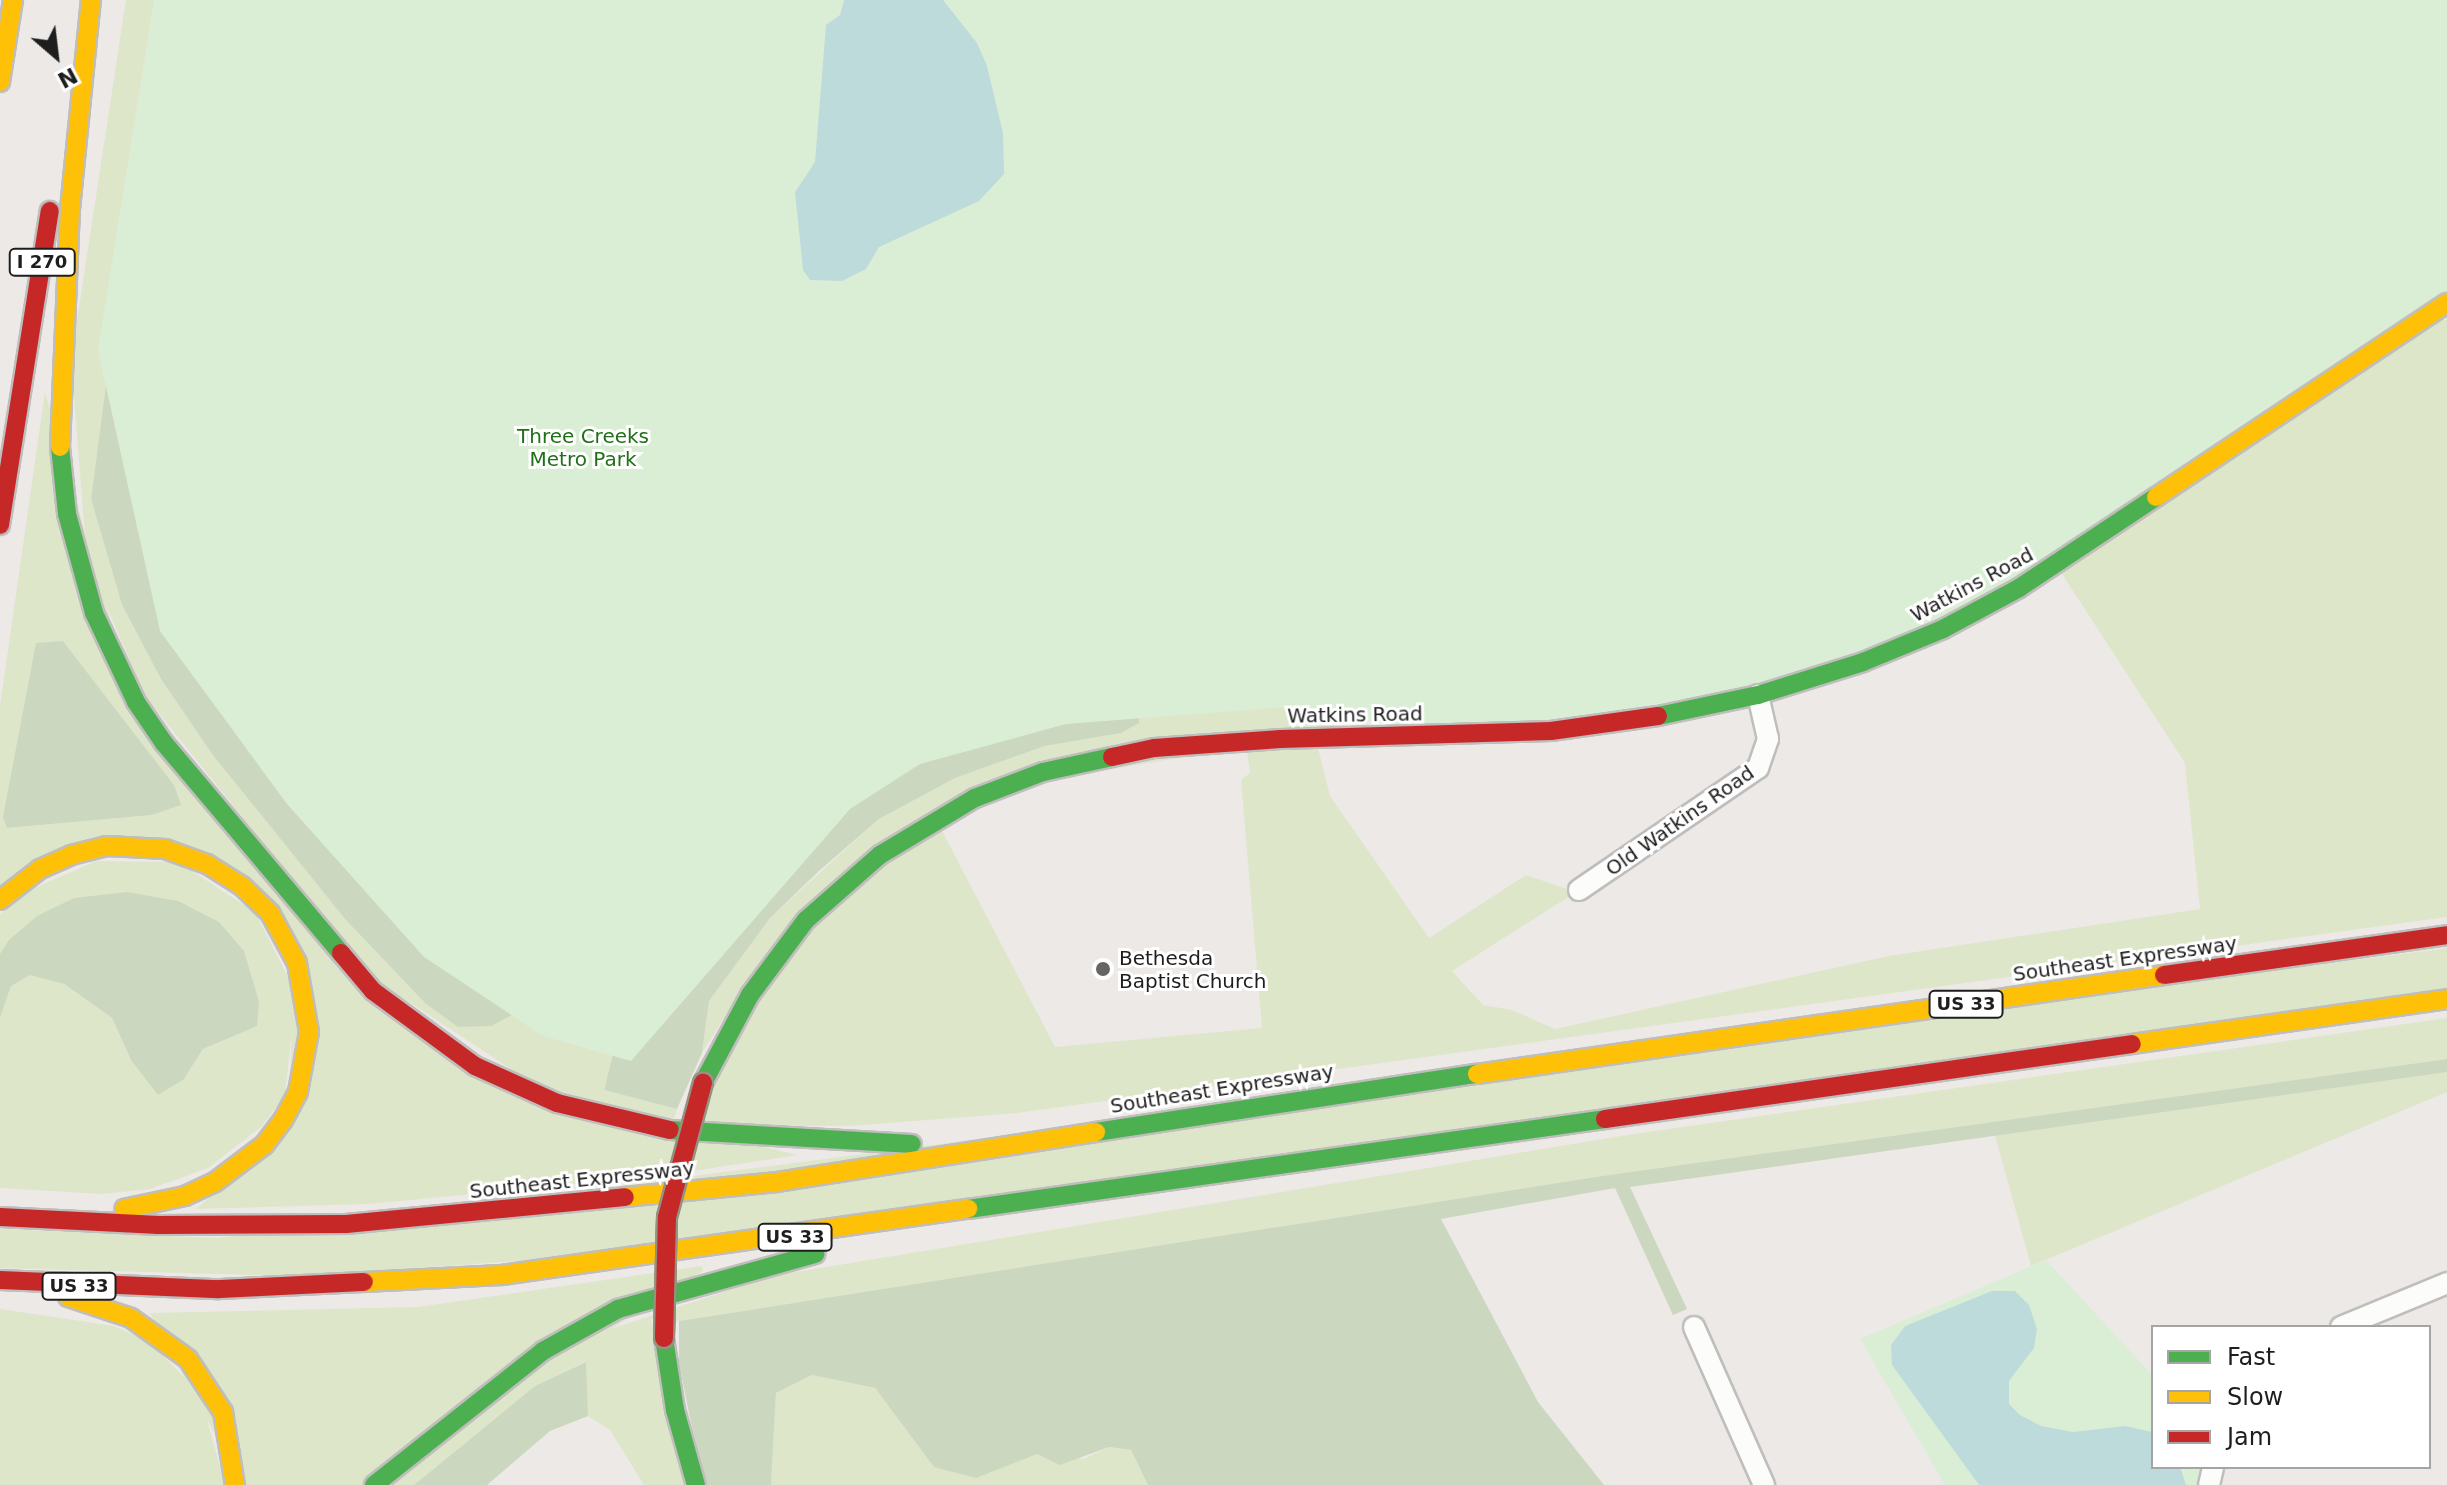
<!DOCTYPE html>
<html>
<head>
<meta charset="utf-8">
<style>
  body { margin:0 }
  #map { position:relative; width:2447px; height:1485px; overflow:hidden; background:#ece9e7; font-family:"DejaVu Sans",sans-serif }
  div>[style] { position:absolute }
  .grass>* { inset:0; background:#dee6c9 }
  .forest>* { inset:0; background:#ccd7bf }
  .park>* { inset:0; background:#daeed5 }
  .water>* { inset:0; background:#bedbdc }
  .roads { filter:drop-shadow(2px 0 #bfbebd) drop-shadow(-2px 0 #bfbebd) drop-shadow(0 2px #bfbebd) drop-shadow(0 -2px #bfbebd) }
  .street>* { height:20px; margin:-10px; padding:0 10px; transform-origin:10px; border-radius:10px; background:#fcfcfb }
  .fast>* { height:18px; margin:-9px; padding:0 9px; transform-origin:9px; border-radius:9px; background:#4caf50 }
  .slow>* { height:18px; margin:-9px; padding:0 9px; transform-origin:9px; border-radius:9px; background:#ffc107 }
  .jam>* { height:18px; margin:-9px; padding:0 9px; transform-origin:9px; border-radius:9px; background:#c62828 }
  .bridges { filter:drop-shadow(2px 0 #949281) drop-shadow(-2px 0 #949281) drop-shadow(0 2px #949281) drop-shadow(0 -2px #949281) }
  .jam-bridge>* { height:18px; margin:-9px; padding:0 9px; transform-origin:9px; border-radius:9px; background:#c62828 }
  .dots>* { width:22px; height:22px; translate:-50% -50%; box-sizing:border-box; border:4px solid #fff; border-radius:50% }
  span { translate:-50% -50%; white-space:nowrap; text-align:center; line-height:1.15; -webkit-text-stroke:6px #fff; paint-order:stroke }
  .shield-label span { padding:2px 6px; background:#fff; border:2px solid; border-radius:6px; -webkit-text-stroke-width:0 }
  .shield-label { font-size:18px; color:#1e1e1e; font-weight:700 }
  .park-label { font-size:20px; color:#207017 }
  .street-label { font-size:20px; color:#1e1e1e }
  .poi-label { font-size:20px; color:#1e1e1e }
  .left { translate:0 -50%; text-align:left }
  .legend { position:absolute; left:2151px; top:1325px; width:280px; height:144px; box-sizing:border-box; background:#fff; border:2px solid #a5a5a5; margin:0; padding:10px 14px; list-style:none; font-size:24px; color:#1e1e1e }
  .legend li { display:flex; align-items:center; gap:16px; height:40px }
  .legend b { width:40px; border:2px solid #a5a5a5 }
  .north { position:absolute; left:16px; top:16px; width:80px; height:80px; -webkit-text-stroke:6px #fff; paint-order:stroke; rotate:152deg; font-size:22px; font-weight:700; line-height:32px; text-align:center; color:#1e1e1e }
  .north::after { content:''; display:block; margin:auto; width:28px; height:36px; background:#1e1e1e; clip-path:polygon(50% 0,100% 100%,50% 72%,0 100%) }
</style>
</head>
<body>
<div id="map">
  <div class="grass">
    <i style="clip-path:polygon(126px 0,158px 0,91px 499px,122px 605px,161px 679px,212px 754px,345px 919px,425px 1003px,525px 1008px,617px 1038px,604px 1090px,677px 1109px,673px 1123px,538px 1087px,370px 976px,145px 696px,87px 561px,71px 360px)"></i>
    <i style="clip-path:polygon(2433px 320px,2447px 320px,2447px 917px,1017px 1113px,849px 1126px,700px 1125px,722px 1066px,777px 973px,826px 915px,880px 865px,942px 831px,1055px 1047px,1262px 1028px,1241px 780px,1250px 773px,1247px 751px,1318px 748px,1330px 796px,1429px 938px,1526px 875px,1576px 892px,1452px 971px,1483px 1005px,1512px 1010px,1555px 1029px,1889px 956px,2200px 909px,2185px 763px,2060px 571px)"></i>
    <i style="clip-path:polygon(evenodd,45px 392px,140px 723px,481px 1078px,797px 1155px,661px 1176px,368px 1204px,196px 1209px,289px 1130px,294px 932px,157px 837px,0 889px,0 706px,45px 392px,63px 641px,174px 785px,180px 805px,152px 815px,7px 828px,63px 641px)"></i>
    <i style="clip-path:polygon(1114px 661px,1363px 720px,1352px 729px,968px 793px,756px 967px,702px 1053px,709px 1001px,770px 918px,879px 819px,955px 778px,1045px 746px,1121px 733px)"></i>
    <i style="clip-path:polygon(96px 861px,178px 862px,255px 912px,296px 993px,285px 1095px,262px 1126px,208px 1168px,150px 1189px,102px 1194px,0 1188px,0 1018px,11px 986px,30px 974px,63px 984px,112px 1018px,131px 1060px,184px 1079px,203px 1049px,257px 1026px,74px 898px,37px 917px,0 954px,0 915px,21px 894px)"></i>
    <i style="clip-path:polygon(2447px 948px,2447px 988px,563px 1258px,296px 1276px,0 1268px,0 1229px,217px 1238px)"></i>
    <i style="clip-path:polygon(2447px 1018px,2447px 1059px,1602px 1176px,679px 1321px,651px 1319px,686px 1485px,644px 1485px,610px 1430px,588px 1416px,585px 1362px,535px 1386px,414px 1485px,389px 1485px,580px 1339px,772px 1276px,1634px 1134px)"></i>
    <i style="clip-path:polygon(2447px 1072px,2447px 1092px,2031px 1266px,1995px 1135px)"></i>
    <i style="clip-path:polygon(702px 1266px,703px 1271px,365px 1485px,242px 1485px,150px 1313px,418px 1307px)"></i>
    <i style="clip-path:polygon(0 1309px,114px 1326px,150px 1342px,200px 1394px,225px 1485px,0 1485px)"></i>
    <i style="clip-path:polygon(812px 1375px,875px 1388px,934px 1467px,1012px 1463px,1037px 1454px,1084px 1459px,1109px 1447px,1131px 1450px,1148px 1485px,771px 1485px,776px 1393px)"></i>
  </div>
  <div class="forest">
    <i style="clip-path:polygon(112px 340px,525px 1008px,491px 1026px,458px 1027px,425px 1003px,345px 919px,212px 754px,161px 679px,122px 605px,91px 499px)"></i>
    <i style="clip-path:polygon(63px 641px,174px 785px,181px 805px,152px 815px,7px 828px,3px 817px,36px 643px)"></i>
    <i style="clip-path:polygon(1139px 697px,1139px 723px,1121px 733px,1045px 746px,955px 778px,879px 819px,819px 871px,770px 918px,709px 1001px,702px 1053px,677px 1109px,604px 1090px,617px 1038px,842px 784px)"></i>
    <i style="clip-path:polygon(127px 892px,178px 901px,219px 922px,244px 951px,259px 1002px,257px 1026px,203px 1049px,184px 1079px,158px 1095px,131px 1060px,112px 1018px,64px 984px,30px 975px,11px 986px,0 1018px,0 954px,9px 940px,37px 916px,74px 898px)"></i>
    <i style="clip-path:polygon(2447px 1059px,2447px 1072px,1630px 1187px,1687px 1309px,1673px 1315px,1615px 1188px,1441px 1219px,1538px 1402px,1604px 1485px,1148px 1485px,1131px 1450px,1109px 1447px,1060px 1465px,1037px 1454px,976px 1478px,934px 1467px,875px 1388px,812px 1375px,776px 1393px,771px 1485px,707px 1485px,691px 1423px,679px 1363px,679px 1321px,1602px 1176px)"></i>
    <i style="clip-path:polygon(586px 1362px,588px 1416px,550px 1431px,487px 1485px,414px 1485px,535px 1386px)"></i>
  </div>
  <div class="park">
    <i style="clip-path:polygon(154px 0,2447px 0,2447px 295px,2031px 573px,1910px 634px,1748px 688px,1547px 723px,1390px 726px,1296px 706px,1066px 724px,920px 764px,850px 809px,631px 1061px,543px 1036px,424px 957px,287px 804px,160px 631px,98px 350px)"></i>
    <i style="clip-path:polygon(2046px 1260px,2153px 1376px,2153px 1467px,2206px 1467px,2202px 1485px,1945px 1485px,1860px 1339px)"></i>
  </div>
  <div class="water">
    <i style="clip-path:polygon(844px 0,943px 0,977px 43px,987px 66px,1003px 133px,1004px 174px,979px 201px,879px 247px,866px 269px,842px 281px,810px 280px,803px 270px,795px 192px,815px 162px,826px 25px,840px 15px)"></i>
    <i style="clip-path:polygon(1992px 1291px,2015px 1291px,2029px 1305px,2037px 1329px,2034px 1348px,2009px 1381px,2009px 1404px,2020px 1415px,2041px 1426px,2073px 1432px,2125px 1426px,2152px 1432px,2153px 1467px,2180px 1467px,2186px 1485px,1979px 1485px,1892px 1365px,1891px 1345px,1905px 1326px)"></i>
  </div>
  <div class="roads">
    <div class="street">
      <i style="left:1579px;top:890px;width:217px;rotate:-34.3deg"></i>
      <i style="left:1758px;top:768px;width:31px;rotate:-71deg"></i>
      <i style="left:1768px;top:739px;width:45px;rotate:-102.8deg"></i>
      <i style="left:1694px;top:1327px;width:173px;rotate:66.1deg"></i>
      <i style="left:2341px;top:1327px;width:115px;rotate:-22.5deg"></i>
      <i style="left:2209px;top:1485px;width:18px;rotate:-77deg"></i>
    </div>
    <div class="fast">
      <i style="left:60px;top:447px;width:67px;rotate:84deg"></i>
      <i style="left:67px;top:514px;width:103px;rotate:74.7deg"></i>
      <i style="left:94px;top:613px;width:98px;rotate:64.7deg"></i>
      <i style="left:136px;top:702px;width:50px;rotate:55.7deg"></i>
      <i style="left:164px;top:743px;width:275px;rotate:49.9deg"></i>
      <i style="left:1658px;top:716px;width:102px;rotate:-11.9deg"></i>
      <i style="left:1758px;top:695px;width:110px;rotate:-17.4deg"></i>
      <i style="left:1863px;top:662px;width:87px;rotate:-22.4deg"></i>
      <i style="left:1943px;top:629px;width:86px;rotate:-28.3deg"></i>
      <i style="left:2019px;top:588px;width:164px;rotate:-33.6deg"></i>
      <i style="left:703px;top:1083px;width:100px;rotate:-61.9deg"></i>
      <i style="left:750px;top:995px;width:94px;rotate:-53.3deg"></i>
      <i style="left:806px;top:920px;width:98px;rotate:-41.3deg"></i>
      <i style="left:880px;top:855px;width:111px;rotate:-31deg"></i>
      <i style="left:975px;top:798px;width:73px;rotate:-20.9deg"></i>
      <i style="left:1043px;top:772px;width:71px;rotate:-12.3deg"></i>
      <i style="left:670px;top:1130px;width:242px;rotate:3.3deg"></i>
      <i style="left:1096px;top:1132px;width:385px;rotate:-8.7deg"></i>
      <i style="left:968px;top:1209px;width:643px;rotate:-8.04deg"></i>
      <i style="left:664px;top:1338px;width:73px;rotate:81.3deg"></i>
      <i style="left:675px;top:1410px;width:78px;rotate:74.4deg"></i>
      <i style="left:374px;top:1485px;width:216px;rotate:-38.4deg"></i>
      <i style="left:543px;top:1351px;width:86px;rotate:-29.2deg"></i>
      <i style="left:618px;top:1309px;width:205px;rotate:-15.6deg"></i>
    </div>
    <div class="slow">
      <i style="left:0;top:82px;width:83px;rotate:-81deg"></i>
      <i style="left:60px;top:447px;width:238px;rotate:-87.6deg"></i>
      <i style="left:70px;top:209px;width:210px;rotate:-84.3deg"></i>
      <i style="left:2156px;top:497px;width:350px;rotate:-33.7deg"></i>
      <i style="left:0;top:900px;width:51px;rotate:-37.8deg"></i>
      <i style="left:40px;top:869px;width:34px;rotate:-24deg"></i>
      <i style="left:71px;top:855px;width:37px;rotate:-14deg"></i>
      <i style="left:107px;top:846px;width:58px;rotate:3deg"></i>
      <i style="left:165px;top:849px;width:45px;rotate:19.7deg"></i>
      <i style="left:207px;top:864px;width:41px;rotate:32.2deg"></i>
      <i style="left:242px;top:886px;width:39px;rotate:44deg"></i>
      <i style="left:270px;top:913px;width:57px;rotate:61.6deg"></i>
      <i style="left:297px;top:963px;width:70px;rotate:80.1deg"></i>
      <i style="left:309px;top:1032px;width:61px;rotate:100.4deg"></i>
      <i style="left:298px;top:1092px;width:32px;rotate:118deg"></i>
      <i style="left:283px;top:1120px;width:31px;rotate:127deg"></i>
      <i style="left:264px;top:1145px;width:61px;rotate:142.9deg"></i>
      <i style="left:215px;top:1182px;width:33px;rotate:155deg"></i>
      <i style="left:185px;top:1196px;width:62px;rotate:168deg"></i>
      <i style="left:2132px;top:1044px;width:318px;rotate:-8.1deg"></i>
      <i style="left:1477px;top:1074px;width:694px;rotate:-8.2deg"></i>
      <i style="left:625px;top:1197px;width:153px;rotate:-5.6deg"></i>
      <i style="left:777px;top:1182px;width:323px;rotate:-8.9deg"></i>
      <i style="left:364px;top:1282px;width:138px;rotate:-2.9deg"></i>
      <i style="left:502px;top:1275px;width:471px;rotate:-8.1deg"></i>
      <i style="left:68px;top:1297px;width:66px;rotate:18.4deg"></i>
      <i style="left:131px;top:1318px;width:70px;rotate:35.7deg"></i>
      <i style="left:188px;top:1359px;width:64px;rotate:56.6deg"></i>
      <i style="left:223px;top:1412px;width:74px;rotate:80.7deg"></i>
    </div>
    <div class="jam">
      <i style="left:0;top:525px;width:318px;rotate:-81deg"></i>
      <i style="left:1112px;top:757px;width:43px;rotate:-12.1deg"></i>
      <i style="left:1154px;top:748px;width:127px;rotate:-4.1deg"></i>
      <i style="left:1281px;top:739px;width:270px;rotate:-1.7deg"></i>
      <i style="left:1551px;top:731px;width:108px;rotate:-8deg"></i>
      <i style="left:341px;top:953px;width:50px;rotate:49.9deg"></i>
      <i style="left:373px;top:991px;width:127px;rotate:36.3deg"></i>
      <i style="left:475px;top:1066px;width:90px;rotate:24.3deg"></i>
      <i style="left:557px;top:1103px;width:116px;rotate:13.4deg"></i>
      <i style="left:2164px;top:975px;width:286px;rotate:-8deg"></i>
      <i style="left:1605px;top:1119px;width:532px;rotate:-8.1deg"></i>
      <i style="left:0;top:1217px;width:159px;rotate:2.9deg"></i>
      <i style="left:159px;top:1225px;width:187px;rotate:-0.3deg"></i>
      <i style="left:346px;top:1224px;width:280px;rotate:-5.5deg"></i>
      <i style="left:0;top:1280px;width:219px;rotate:2.4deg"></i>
      <i style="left:219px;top:1289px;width:145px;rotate:-2.8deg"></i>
    </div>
  </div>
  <div class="bridges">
    <div class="jam-bridge">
      <i style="left:664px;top:1338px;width:121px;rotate:-88.6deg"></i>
      <i style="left:667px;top:1217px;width:139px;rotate:-75deg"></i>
    </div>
  </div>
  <div class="dots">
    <i style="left:1103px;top:969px;background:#666564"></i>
  </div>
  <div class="shield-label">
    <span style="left:42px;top:262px">I 270</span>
    <span style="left:1966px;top:1004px">US 33</span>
    <span style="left:795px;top:1237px">US 33</span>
    <span style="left:79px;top:1286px">US 33</span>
  </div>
  <div class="park-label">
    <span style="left:583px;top:448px">Three Creeks<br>Metro Park</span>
  </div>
  <div class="street-label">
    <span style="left:1972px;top:585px;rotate:-28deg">Watkins Road</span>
    <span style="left:1355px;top:715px;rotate:-1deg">Watkins Road</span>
    <span style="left:1680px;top:821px;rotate:-35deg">Old Watkins Road</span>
    <span style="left:2125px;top:959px;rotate:-8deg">Southeast Expressway</span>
    <span style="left:1222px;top:1089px;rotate:-9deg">Southeast Expressway</span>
    <span style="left:582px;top:1180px;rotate:-6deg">Southeast Expressway</span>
  </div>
  <div class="poi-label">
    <span class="left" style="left:1119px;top:970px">Bethesda<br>Baptist Church</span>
  </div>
  <ul class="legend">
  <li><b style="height:10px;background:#4caf50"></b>Fast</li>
  <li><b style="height:10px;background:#ffc107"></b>Slow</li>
  <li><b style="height:10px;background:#c62828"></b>Jam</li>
  </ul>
  <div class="north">N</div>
</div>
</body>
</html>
